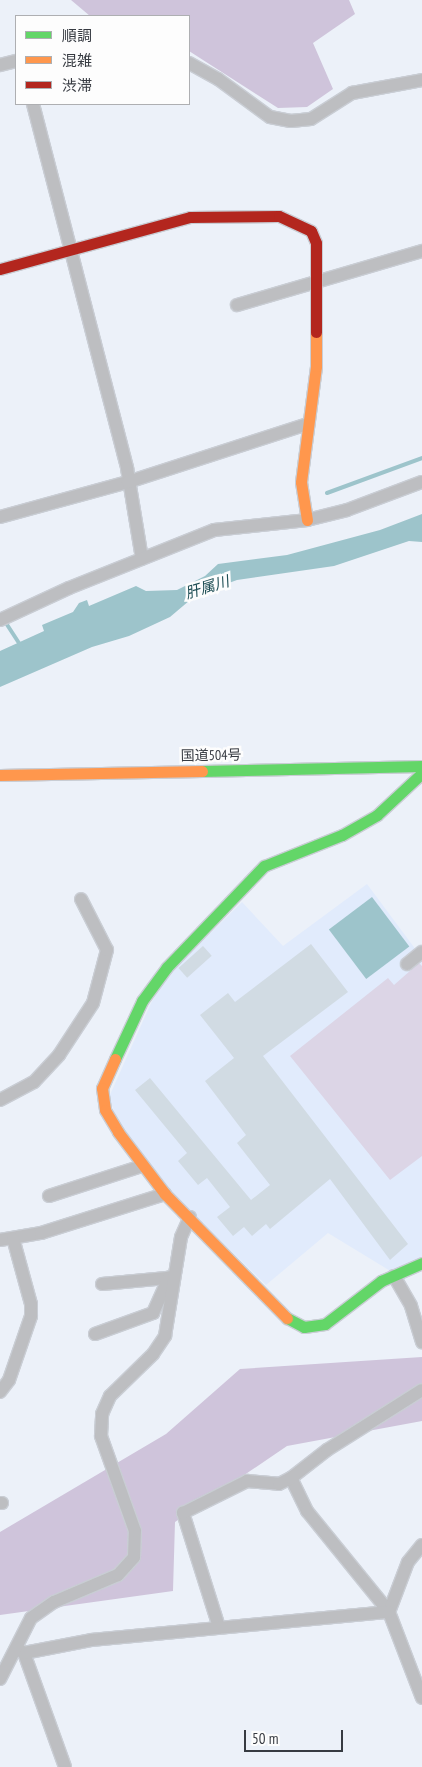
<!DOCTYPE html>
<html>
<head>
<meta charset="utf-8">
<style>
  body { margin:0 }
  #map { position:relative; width:422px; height:1767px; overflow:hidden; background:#ecf1f9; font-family:"PT Sans Narrow","Noto Sans JP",sans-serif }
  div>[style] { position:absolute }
  .built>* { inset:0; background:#e1ebfc }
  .green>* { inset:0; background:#dcd5e6 }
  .forest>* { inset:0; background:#cfc4db }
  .water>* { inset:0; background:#9dc4cb; transform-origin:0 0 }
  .stream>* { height:4px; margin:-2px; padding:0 2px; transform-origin:2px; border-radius:2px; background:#9dc4cb }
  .building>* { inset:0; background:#d1dbe3; transform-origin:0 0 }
  .roads { filter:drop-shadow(1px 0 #c9cdd4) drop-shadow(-1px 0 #c9cdd4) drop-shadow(0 1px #c9cdd4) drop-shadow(0 -1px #c9cdd4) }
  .street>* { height:12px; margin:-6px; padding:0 6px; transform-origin:6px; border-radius:6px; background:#bdbec1 }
  .fast>* { height:11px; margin:-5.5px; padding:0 5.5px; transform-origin:5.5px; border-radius:5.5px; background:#63d668 }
  .slow>* { height:11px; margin:-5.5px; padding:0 5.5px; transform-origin:5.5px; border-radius:5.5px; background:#ff974d }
  .jam>* { height:11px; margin:-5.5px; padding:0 5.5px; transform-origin:5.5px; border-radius:5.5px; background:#b3261e }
  span { translate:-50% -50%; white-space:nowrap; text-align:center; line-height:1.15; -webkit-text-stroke:5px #fdfdfd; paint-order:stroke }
  .street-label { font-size:14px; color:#373b42 }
  .water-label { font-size:15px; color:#1e4e54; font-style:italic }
  .legend { position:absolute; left:15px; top:15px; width:175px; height:90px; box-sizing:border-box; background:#fdfdfd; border:1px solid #aeafb2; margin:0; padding:6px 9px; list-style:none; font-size:15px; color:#373b42 }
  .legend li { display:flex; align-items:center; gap:10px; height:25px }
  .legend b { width:25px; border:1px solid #aeafb2 }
  .scale { position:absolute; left:244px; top:1730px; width:99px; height:22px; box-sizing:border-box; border:2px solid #373b42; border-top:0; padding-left:6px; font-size:15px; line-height:18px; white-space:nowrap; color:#373b42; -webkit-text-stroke:4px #fdfdfd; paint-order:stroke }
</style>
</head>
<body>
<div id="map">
  <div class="built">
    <i style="clip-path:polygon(367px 884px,422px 958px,422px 1258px,392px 1272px,328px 1233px,266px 1285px,167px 1188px,118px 1122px,109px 1097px,151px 1003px,168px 975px,242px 902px,283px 946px)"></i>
  </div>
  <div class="green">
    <i style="clip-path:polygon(419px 963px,422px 966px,422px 1156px,390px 1180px,290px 1056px,388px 978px,394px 985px)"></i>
  </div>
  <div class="forest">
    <i style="clip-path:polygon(71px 0,349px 0,355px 14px,313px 43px,333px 89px,307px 107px,278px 108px,189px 51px,189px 16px,90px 16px)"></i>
    <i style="clip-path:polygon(422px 1357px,422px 1421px,287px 1446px,175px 1522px,173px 1591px,0 1615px,0 1532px,166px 1434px,240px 1369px)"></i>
  </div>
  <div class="water">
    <i style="clip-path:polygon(422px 514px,422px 542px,409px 541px,334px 566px,237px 580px,196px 595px,170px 617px,129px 636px,92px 647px,0 687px,0 651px,44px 631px,42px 625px,73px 612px,79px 603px,87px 600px,89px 606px,136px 586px,146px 591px,177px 590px,205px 576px,218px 564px,287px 555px,380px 530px)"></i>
    <i style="left:372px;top:897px;width:62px;height:54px;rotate:53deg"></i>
  </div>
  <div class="stream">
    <i style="left:327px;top:493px;width:101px;rotate:-20.2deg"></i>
    <i style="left:4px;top:620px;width:31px;rotate:57deg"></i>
  </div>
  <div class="building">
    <i style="clip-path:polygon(311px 944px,348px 992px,263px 1056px,408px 1244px,390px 1260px,330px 1179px,270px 1229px,266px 1224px,252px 1236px,244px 1227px,233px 1236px,217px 1217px,230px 1207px,207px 1178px,198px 1185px,178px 1161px,187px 1153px,135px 1090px,150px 1078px,251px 1200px,270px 1185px,237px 1143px,246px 1135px,205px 1081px,234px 1058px,200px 1015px,228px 993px,235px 1002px)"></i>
    <i style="left:203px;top:946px;width:13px;height:33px;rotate:48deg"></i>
  </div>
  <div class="roads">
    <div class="street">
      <i style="left:189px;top:63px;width:33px;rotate:29deg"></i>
      <i style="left:218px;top:79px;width:64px;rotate:36.2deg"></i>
      <i style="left:270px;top:117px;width:21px;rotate:11deg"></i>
      <i style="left:291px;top:121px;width:20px;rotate:-6deg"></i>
      <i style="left:311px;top:119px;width:49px;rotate:-32.4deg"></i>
      <i style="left:352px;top:93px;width:71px;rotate:-10.5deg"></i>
      <i style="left:0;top:65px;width:16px;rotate:-14deg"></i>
      <i style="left:33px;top:104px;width:376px;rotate:75.5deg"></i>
      <i style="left:127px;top:468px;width:92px;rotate:80.6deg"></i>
      <i style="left:237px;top:305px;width:193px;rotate:-16.3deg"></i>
      <i style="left:0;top:517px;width:133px;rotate:-15.3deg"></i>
      <i style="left:128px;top:482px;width:189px;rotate:-17.9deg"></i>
      <i style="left:0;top:620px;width:76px;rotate:-24.9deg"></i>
      <i style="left:69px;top:588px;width:156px;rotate:-21.8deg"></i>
      <i style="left:214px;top:530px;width:94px;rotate:-6.1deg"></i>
      <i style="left:307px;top:520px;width:41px;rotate:-14deg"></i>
      <i style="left:347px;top:510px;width:80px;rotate:-20.5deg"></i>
      <i style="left:407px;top:964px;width:19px;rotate:-39deg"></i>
      <i style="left:0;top:1100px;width:38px;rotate:-28deg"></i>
      <i style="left:34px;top:1082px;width:37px;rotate:-47deg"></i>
      <i style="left:59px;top:1055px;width:62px;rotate:-56.8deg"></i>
      <i style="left:93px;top:1003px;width:55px;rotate:-75.2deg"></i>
      <i style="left:107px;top:950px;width:57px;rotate:-117deg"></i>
      <i style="left:49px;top:1196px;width:98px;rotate:-17.9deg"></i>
      <i style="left:0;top:1240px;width:42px;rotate:-9.7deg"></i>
      <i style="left:41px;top:1233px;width:130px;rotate:-17.5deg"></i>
      <i style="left:394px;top:1276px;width:34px;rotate:60deg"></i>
      <i style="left:411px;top:1306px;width:38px;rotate:73deg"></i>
      <i style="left:102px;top:1284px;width:65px;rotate:-5.3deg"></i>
      <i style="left:95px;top:1334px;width:62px;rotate:-19.9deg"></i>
      <i style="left:153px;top:1313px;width:39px;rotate:-66deg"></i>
      <i style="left:0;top:1392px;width:15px;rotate:-53deg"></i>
      <i style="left:9px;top:1380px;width:68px;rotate:-71deg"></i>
      <i style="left:31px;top:1316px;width:12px;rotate:-90deg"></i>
      <i style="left:31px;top:1304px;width:68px;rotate:-105.3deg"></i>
      <i style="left:291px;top:1478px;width:37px;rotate:64deg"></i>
      <i style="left:307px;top:1511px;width:130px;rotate:50.9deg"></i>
      <i style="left:389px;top:1612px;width:92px;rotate:69deg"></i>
      <i style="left:0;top:1503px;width:2px"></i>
      <i style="left:389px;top:1612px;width:53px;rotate:-69.2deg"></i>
      <i style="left:408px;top:1562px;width:22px;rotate:-51deg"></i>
      <i style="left:219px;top:1627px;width:120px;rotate:-107.5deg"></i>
      <i style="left:183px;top:1513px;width:72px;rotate:-26.6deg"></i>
      <i style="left:247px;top:1481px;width:32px;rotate:5deg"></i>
      <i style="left:279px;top:1484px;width:13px;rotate:-27deg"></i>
      <i style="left:291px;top:1478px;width:46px;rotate:-37.9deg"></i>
      <i style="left:327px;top:1450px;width:112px;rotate:-32.3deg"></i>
      <i style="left:18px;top:1649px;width:7px;rotate:34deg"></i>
      <i style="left:24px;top:1653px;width:121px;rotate:70.2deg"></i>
      <i style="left:24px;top:1653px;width:68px;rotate:-11deg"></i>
      <i style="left:91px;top:1640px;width:299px;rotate:-5.4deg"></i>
      <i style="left:0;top:1679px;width:68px;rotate:-63.1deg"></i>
      <i style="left:31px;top:1618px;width:28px;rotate:-35deg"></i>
      <i style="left:54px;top:1602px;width:69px;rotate:-22.9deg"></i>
      <i style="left:118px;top:1575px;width:24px;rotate:-48deg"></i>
      <i style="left:134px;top:1557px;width:26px;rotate:-88deg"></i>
      <i style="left:135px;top:1531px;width:101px;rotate:-109.7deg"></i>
      <i style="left:101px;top:1436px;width:22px;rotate:-87deg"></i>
      <i style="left:102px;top:1414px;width:20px;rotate:-66deg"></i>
      <i style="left:110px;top:1396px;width:60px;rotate:-44.3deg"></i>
      <i style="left:153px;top:1354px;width:22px;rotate:-56deg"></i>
      <i style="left:165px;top:1336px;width:100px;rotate:-80.8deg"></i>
      <i style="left:181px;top:1237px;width:22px;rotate:-66deg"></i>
    </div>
    <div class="fast">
      <i style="left:202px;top:771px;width:220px;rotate:-1.3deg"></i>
      <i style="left:115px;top:1059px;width:64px;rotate:-65deg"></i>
      <i style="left:142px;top:1001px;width:42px;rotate:-53.7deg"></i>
      <i style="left:167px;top:967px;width:140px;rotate:-46.2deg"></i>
      <i style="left:264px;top:866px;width:84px;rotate:-21.7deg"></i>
      <i style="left:342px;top:835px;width:40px;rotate:-29.7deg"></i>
      <i style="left:377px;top:815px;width:62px;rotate:-43deg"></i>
      <i style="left:287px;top:1318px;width:19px;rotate:28deg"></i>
      <i style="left:304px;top:1327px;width:21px;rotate:-8deg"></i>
      <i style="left:325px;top:1324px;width:71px;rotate:-37.5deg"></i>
      <i style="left:381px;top:1281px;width:45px;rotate:-23.7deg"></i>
    </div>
    <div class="slow">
      <i style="left:307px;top:520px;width:38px;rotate:-99deg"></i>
      <i style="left:301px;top:482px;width:117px;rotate:-82.6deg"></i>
      <i style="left:316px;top:366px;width:34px;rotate:-90deg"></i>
      <i style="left:0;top:775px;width:202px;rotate:-1.1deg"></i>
      <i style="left:115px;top:1059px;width:32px;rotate:114deg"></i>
      <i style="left:102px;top:1088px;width:22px;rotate:82deg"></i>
      <i style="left:105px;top:1110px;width:26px;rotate:59deg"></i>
      <i style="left:118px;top:1132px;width:78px;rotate:52.8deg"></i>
      <i style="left:165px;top:1194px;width:174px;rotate:45.5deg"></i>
    </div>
    <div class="jam">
      <i style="left:0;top:269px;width:197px;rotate:-15.3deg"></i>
      <i style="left:190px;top:217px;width:89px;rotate:-0.6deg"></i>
      <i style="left:279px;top:216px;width:35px;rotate:25deg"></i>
      <i style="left:311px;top:231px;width:13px;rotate:67deg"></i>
      <i style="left:316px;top:243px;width:89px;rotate:90deg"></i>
    </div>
  </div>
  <div class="street-label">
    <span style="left:211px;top:755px;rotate:-1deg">国道504号</span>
  </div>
  <div class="water-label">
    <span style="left:207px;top:587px;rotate:-17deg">肝属川</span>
  </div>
  <ul class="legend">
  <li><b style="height:6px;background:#63d668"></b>順調</li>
  <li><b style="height:6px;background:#ff974d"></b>混雑</li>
  <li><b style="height:6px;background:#b3261e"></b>渋滞</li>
  </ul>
  <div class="scale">50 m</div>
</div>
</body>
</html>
